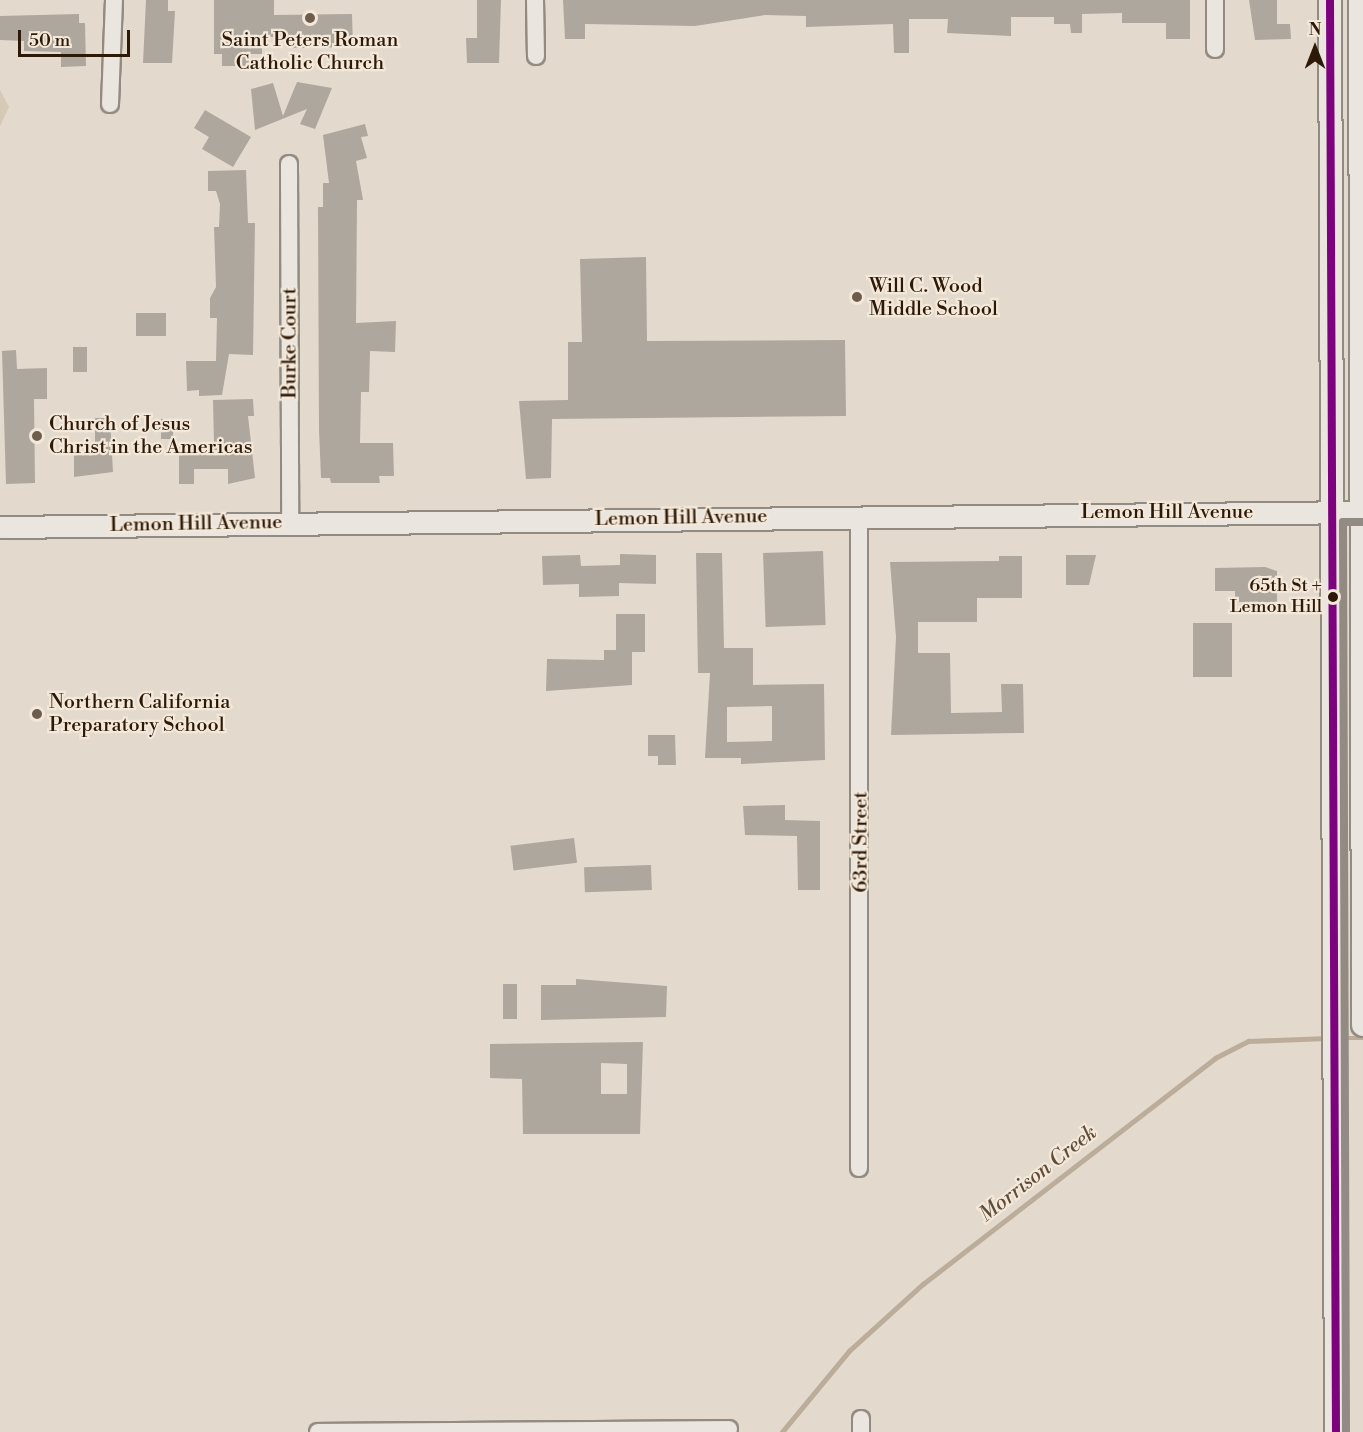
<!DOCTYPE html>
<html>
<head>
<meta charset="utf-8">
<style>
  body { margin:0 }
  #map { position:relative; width:1363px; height:1432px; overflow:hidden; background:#e3dacd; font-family:"Libre Bodoni",serif }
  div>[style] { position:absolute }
  .green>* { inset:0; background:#d6c9b6 }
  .stream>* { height:4.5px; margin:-2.25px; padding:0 2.25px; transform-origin:2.25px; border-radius:2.25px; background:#bcad9a }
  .building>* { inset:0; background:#aea79d; transform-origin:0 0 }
  .roads { filter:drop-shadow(2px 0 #928b81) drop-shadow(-2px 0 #928b81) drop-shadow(0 2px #928b81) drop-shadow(0 -2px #928b81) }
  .minor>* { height:16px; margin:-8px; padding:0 8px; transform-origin:8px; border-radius:8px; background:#eae5de }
  .tertiary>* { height:21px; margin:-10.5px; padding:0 10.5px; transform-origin:10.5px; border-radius:10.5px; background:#eae5de }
  .secondary>* { height:22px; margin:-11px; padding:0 11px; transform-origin:11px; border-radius:11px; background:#eae5de }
  .bus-1>* { height:8px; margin:-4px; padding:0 4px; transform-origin:4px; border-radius:4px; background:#7c027e }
  .bus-2>* { height:8px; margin:-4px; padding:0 4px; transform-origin:4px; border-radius:4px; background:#928b84 }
  .dots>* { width:16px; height:16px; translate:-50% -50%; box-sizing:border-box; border:3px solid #f3e8d9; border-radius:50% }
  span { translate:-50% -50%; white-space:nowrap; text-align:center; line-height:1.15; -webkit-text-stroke:4.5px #f3e8d9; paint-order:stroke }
  .bus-label { font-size:18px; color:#2d1907 }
  .right { translate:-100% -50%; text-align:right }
  .poi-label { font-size:20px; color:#2d1907 }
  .left { translate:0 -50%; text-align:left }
  .street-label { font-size:20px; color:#2d1907 }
  .water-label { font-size:21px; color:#5f4d39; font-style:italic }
  .north { position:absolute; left:1285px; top:18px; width:60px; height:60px; -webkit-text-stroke:4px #f3e8d9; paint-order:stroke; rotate:0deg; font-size:16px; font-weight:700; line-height:24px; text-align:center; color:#2d1907 }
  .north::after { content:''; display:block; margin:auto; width:21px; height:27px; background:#2d1907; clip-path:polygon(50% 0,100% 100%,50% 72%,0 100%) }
  .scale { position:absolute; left:18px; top:30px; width:112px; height:27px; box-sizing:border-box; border:3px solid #2d1907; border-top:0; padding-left:8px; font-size:18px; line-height:21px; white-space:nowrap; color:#2d1907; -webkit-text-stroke:4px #f3e8d9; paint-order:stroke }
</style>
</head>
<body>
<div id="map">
  <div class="green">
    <i style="clip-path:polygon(0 90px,9px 107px,0 126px)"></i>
  </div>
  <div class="stream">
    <i style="left:1342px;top:1038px;width:21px"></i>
    <i style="left:782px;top:1432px;width:105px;rotate:-50.4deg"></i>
    <i style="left:849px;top:1351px;width:100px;rotate:-42.2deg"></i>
    <i style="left:923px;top:1284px;width:369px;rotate:-37.7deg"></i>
    <i style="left:1215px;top:1058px;width:38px;rotate:-27deg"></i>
    <i style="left:1249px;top:1041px;width:78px;rotate:-2.2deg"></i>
  </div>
  <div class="building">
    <i style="clip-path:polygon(146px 0,168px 0,168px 11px,175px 11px,172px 63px,143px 63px)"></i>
    <i style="clip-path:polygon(214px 0,274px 0,274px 15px,352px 14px,353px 47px,292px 48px,292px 37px,262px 37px,262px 54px,250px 54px,250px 66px,222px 66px,222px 54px,214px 54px)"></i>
    <i style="clip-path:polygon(477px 0,501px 0,499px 63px,467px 63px,466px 38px,477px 38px)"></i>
    <i style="clip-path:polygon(563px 0,1190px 0,1190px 39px,1166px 39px,1166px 23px,1122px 23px,1122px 13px,1082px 14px,1082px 33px,1071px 33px,1070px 24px,1054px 24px,1054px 17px,1011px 17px,1011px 36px,947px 33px,948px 19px,909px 19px,909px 53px,894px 53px,893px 24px,806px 27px,806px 16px,765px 15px,695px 26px,585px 24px,585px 39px,565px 39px)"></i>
    <i style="clip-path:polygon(1249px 0,1277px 0,1277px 24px,1290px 24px,1291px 39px,1255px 40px)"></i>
    <i style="clip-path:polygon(79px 14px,79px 23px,85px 23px,86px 66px,61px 67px,61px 52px,24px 51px,24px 41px,0 40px,0 16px)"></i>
    <i style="clip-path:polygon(297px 82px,332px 88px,315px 129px,300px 124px,307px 109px,255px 130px,251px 89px,273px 83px,283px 116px)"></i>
    <i style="clip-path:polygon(205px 110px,251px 137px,233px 167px,202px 149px,209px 137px,194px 128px)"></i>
    <i style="clip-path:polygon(365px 124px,368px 136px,361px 137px,367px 158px,356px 161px,363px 200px,357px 200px,356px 323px,396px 321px,395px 352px,370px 351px,369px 392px,361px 392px,360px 443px,393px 443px,394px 476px,379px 476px,380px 483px,331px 483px,330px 478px,321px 478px,319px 429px,318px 207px,323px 207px,323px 183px,329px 183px,323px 135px)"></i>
    <i style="clip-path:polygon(246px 170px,248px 223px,255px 223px,253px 355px,229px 354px,222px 395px,199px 396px,199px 390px,187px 391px,186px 361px,216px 361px,217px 318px,210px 318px,210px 298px,216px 287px,214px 227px,219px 227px,220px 204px,216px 191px,208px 191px,208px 171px)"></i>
    <i style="clip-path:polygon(646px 257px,647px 341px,845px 340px,846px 416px,552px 419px,551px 478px,526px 479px,519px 401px,568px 400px,568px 342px,582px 342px,580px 259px)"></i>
    <i style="left:166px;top:313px;width:23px;height:30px;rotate:90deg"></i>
    <i style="left:73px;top:347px;width:14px;height:25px"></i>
    <i style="clip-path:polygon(16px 350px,17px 369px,47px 368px,47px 399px,34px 399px,35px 483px,6px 484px,2px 351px)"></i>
    <i style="clip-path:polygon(253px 399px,254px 416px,248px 416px,255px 478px,228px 484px,228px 469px,194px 469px,194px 484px,179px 484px,179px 444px,214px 444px,213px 400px)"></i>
    <i style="clip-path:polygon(95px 418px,110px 418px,113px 472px,74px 477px,74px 450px,95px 450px)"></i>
    <i style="left:161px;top:419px;width:12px;height:20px"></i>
    <i style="left:823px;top:551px;width:74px;height:60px;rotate:88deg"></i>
    <i style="clip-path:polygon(evenodd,696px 553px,722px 553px,724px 648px,753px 648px,753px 685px,824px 684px,825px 760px,741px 764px,741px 758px,705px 758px,710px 673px,698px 673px,696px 553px,772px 706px,772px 741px,727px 742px,727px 707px,772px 706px)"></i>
    <i style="clip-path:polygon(620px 554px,656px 555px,656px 584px,619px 583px,619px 596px,579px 597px,579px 584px,543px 585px,542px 556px,580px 555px,581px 566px,620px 565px)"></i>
    <i style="clip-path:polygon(1066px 555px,1096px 555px,1089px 585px,1066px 585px)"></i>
    <i style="clip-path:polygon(999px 556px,1022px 556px,1022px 598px,977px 598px,977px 622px,918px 622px,918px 653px,950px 653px,951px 713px,1002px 712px,1001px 684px,1023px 684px,1024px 733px,891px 735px,896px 637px,890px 562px,999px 561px)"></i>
    <i style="clip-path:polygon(1265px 567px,1277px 571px,1277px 602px,1235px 602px,1235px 591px,1215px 591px,1215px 568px)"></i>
    <i style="clip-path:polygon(616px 614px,645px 614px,645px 652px,632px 652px,632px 685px,546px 691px,547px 659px,604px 660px,604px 650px,616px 650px)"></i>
    <i style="left:1193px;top:623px;width:39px;height:54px"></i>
    <i style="clip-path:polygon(648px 735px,675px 735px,676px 765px,658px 765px,658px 756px,648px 756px)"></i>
    <i style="clip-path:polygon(785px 805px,785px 820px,820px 821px,820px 890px,798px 890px,797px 836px,745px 835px,743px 806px)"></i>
    <i style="left:574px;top:838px;width:25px;height:64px;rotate:83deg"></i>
    <i style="left:651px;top:865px;width:25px;height:67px;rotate:88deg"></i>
    <i style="clip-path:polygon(576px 979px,667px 986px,666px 1017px,541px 1020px,541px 985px,576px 985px)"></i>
    <i style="left:503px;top:984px;width:14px;height:35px"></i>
    <i style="clip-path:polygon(evenodd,643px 1042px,640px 1134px,523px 1134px,522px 1079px,490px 1078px,490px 1044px,643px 1042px,601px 1063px,627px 1064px,627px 1094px,601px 1094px,601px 1063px)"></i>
  </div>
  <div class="roads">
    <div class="minor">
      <i style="left:535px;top:0;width:56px;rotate:89deg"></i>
      <i style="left:1215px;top:0;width:49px;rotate:90deg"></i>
      <i style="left:110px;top:104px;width:104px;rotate:-87.8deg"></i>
      <i style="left:289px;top:164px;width:359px;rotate:89.8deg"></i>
      <i style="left:859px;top:1168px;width:652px;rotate:-90deg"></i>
      <i style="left:861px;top:1419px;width:13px;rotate:90deg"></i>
      <i style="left:318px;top:1432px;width:411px;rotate:-0.4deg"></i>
    </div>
    <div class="tertiary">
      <i style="left:0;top:527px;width:1363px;rotate:-0.63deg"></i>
    </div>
    <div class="secondary">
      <i style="left:1330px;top:0;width:1432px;rotate:89.76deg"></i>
      <i style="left:1360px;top:0;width:1025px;rotate:89.83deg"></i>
    </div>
  </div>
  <div class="bus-1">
    <i style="left:1330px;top:0;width:1432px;rotate:89.76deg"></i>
  </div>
  <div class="bus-2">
    <i style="left:1346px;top:1432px;width:910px;rotate:-90.19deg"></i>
    <i style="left:1343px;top:522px;width:20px"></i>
  </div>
  <div class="dots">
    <i style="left:310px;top:18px;background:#6d5d4c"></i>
    <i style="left:857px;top:297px;background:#6d5d4c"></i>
    <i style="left:37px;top:436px;background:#6d5d4c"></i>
    <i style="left:1333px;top:597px;background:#2d1907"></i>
    <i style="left:37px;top:714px;background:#6d5d4c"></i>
  </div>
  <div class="bus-label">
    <span class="right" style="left:1322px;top:597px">65th St +<br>Lemon Hill</span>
  </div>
  <div class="poi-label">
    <span style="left:310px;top:52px">Saint Peters Roman<br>Catholic Church</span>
    <span class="left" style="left:869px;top:298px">Will C. Wood<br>Middle School</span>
    <span class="left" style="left:49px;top:436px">Church of Jesus<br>Christ in the Americas</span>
    <span class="left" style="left:49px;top:714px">Northern California<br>Preparatory School</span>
  </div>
  <div class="street-label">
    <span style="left:290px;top:343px;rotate:-90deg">Burke Court</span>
    <span style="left:1167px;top:512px">Lemon Hill Avenue</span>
    <span style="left:681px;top:518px;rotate:-1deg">Lemon Hill Avenue</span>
    <span style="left:196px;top:524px;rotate:-1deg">Lemon Hill Avenue</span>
    <span style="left:861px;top:842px;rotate:-90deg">63rd Street</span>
  </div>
  <div class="water-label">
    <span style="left:1038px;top:1174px;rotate:-38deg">Morrison Creek</span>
  </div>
  <div class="north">N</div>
  <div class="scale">50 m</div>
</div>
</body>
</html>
